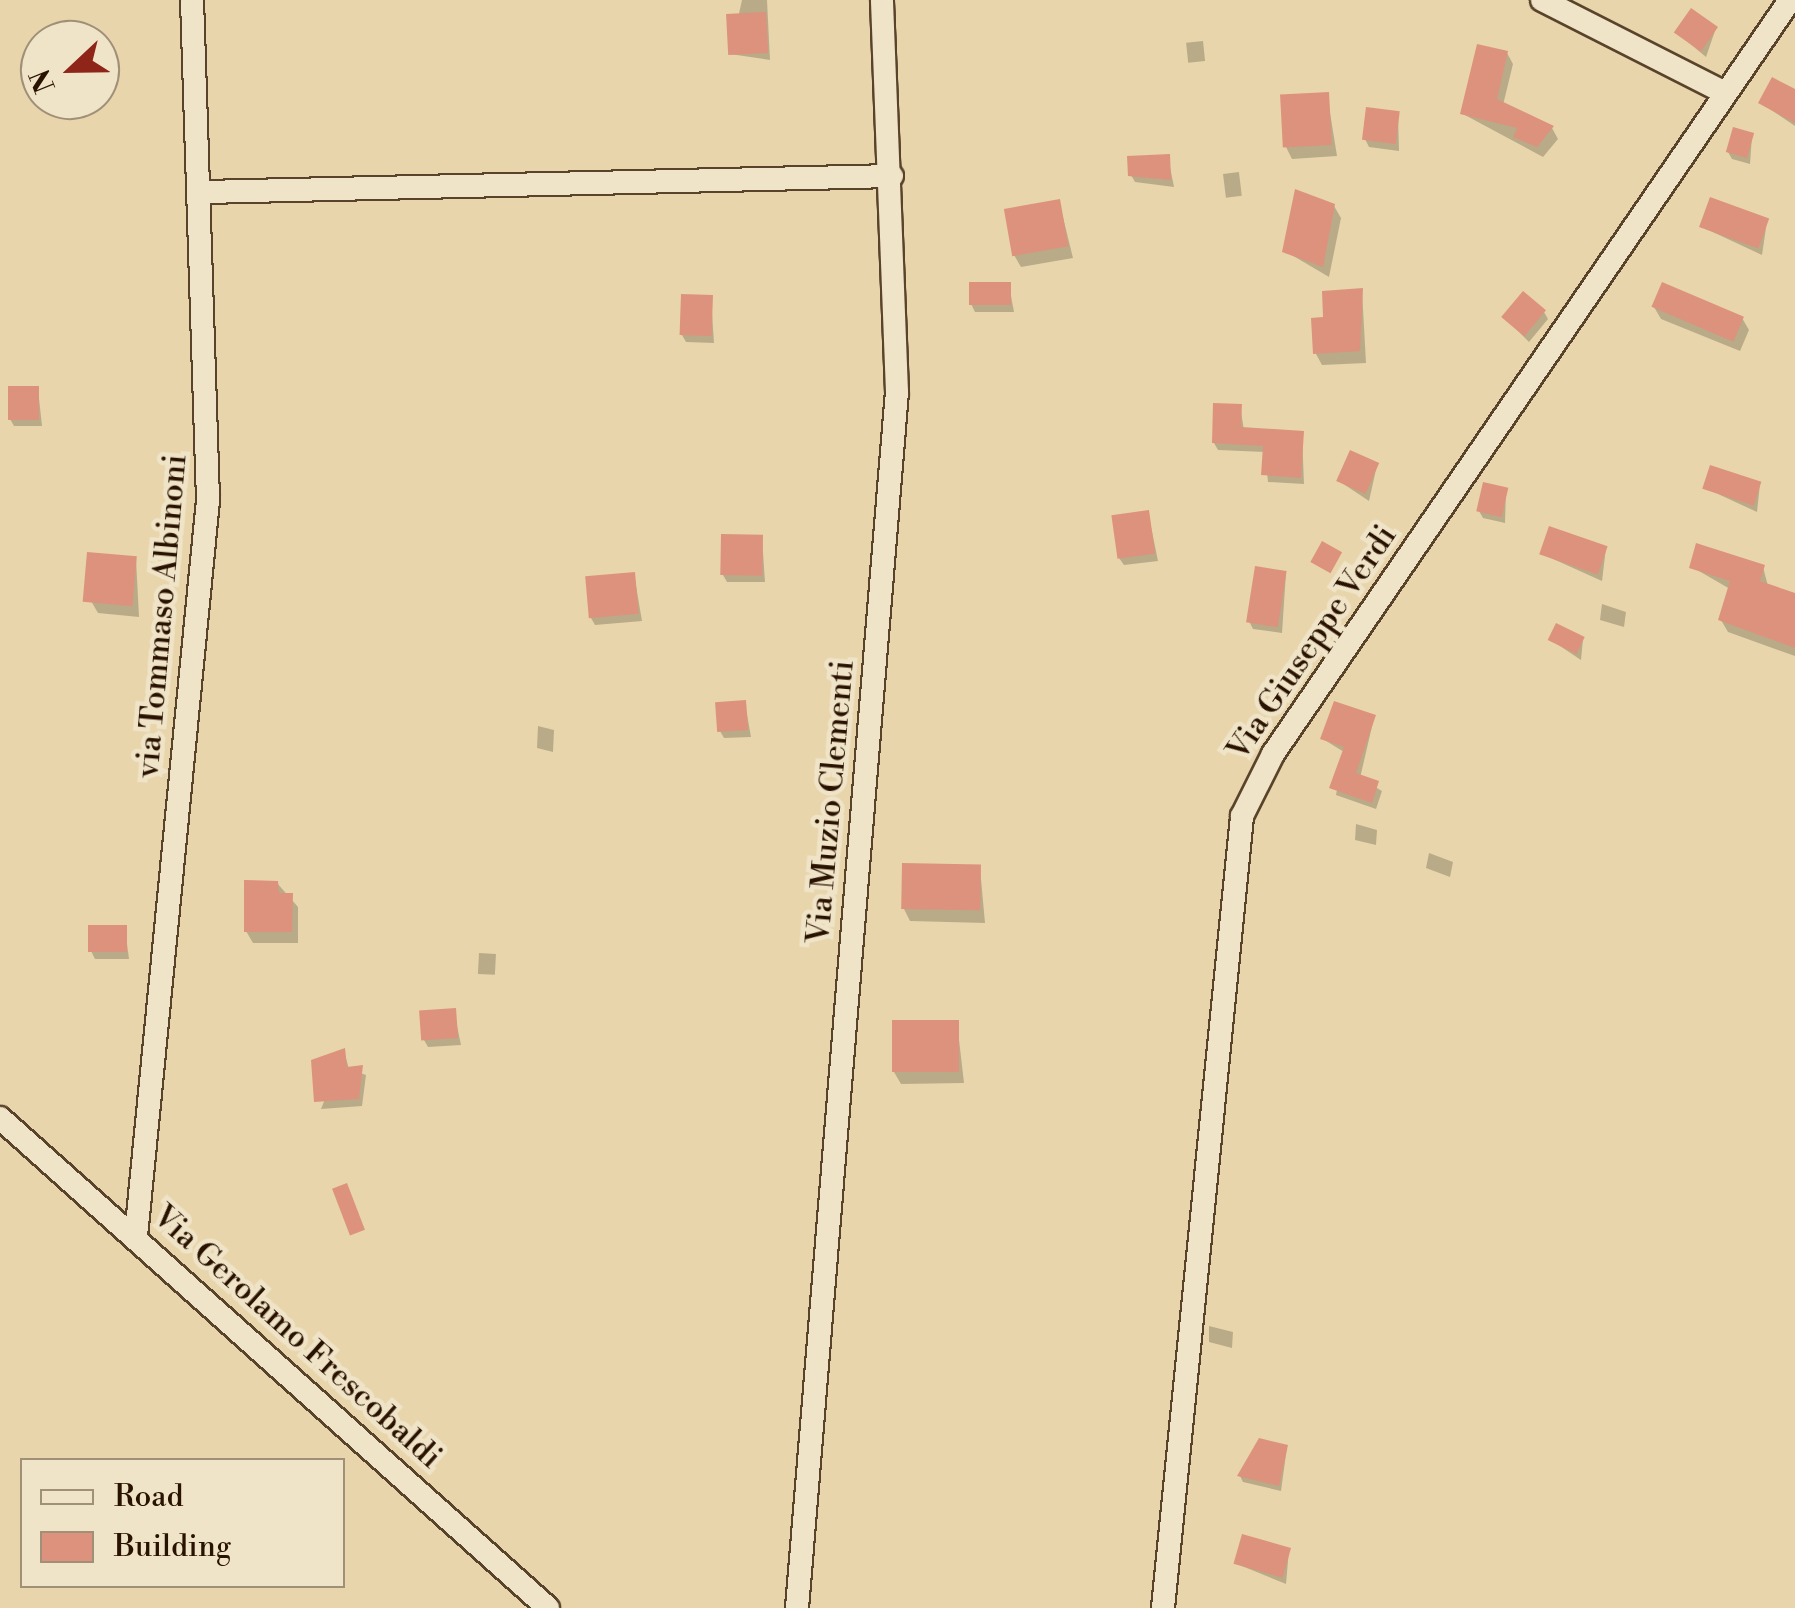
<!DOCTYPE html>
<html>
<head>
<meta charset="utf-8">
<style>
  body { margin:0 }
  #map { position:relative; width:1795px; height:1608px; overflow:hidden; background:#e8d5ab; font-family:"Libre Bodoni",serif }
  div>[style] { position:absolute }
  .shadow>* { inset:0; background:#0003; transform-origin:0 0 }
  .building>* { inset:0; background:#dd927d; transform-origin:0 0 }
  .roads { filter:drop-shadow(2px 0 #59432b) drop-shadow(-2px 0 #59432b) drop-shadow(0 2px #59432b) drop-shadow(0 -2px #59432b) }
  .minor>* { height:22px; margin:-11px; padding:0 11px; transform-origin:11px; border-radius:11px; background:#f0e4c8 }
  span { translate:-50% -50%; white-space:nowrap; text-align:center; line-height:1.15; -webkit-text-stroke:9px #f0e4c8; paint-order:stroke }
  .street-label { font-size:32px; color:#291200 }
  .legend { position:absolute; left:20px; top:1458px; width:325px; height:130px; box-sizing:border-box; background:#f0e4c8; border:2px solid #a09078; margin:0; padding:12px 18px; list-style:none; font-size:30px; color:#291200 }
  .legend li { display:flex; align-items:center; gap:20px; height:50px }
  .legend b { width:50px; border:2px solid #a09078 }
  .north { position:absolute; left:20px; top:20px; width:100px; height:100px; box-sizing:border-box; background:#f0e4c8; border:2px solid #a09078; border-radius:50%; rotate:248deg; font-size:28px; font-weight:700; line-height:40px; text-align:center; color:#291200 }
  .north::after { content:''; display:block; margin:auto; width:35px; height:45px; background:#8f2418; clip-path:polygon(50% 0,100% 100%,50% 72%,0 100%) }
</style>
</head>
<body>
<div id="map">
  <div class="shadow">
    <i style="clip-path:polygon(742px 0,767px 0,770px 60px,730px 54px)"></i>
    <i style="clip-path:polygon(1716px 28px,1706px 57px,1677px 33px)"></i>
    <i style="left:1203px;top:41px;width:20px;height:17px;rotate:84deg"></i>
    <i style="clip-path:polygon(1507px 53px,1513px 64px,1503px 105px,1552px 128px,1558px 139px,1543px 157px,1463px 114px)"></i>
    <i style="clip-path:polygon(1795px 92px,1795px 126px,1761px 103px)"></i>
    <i style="clip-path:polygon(1327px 94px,1337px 156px,1292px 159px,1286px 147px)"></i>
    <i style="clip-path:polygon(1398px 114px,1399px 151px,1369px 147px,1365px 139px)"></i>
    <i style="clip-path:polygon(1752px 135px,1750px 164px,1732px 159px,1728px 152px)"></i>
    <i style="clip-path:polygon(1168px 157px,1174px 187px,1135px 182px,1131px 175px)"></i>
    <i style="left:1223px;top:174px;width:16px;height:24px;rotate:-7deg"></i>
    <i style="clip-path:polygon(1059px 201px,1073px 258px,1021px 267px,1014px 255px)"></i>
    <i style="clip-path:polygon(1334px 206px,1341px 218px,1329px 277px,1285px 251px)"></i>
    <i style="clip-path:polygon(1767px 221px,1762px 255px,1702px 227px)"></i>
    <i style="clip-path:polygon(1009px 285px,1014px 312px,975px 312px,971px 304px)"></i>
    <i style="clip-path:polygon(1362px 291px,1366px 363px,1322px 365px,1316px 354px,1326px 320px)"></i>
    <i style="clip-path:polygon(711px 297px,714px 343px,686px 342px,682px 335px)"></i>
    <i style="clip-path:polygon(1654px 307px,1742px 318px,1749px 330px,1740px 351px,1661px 319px)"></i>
    <i style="clip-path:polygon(1544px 312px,1548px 319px,1529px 342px,1505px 318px)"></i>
    <i style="clip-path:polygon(38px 389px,42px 426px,14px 426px,10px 419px)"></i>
    <i style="clip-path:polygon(1240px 406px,1244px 430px,1302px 434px,1304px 484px,1268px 482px,1265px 452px,1218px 450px,1214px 443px)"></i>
    <i style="clip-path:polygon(1377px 465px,1369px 501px,1339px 481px)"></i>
    <i style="clip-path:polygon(1760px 484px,1757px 512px,1705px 488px)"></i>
    <i style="clip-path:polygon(1506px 490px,1505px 523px,1483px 518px,1479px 511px)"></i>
    <i style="clip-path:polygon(1148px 512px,1158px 561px,1124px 565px,1119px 558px)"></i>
    <i style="clip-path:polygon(762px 538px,765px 582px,727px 582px,723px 575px)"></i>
    <i style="clip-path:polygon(1606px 548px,1602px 581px,1542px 554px)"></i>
    <i style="clip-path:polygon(136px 559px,139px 617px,98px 613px,91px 601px)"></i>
    <i style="clip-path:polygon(1692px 567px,1763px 567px,1768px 586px,1795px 595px,1795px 656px,1728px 632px,1721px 620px,1730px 589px)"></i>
    <i style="clip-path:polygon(1286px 573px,1282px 633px,1253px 629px,1249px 621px)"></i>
    <i style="clip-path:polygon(634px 574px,642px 621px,595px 625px,591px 618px)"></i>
    <i style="clip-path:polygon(1602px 604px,1626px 612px,1624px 627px,1600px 620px)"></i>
    <i style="clip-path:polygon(1583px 639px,1581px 660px,1551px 640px)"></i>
    <i style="clip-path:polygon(745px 703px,751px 737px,724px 738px,720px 731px)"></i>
    <i style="clip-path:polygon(1374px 718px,1360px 778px,1382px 791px,1376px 809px,1336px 795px,1344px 752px,1323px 739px)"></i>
    <i style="clip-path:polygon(538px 726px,554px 730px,553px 752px,537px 748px)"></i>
    <i style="clip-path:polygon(1356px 824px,1377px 830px,1376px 845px,1355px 840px)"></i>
    <i style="clip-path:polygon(1429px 853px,1453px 862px,1450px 877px,1426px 868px)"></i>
    <i style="clip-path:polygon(980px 868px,985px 923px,910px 921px,904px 909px)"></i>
    <i style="clip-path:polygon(277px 883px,298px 907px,298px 943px,253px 943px,246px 931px)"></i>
    <i style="clip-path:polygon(125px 928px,129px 959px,95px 959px,91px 951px)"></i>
    <i style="left:479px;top:953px;width:17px;height:21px;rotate:3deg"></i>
    <i style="clip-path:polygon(454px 1011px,461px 1045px,428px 1047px,424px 1040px)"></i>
    <i style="clip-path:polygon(957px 1022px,964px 1083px,901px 1084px,894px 1072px)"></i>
    <i style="clip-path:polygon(344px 1051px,349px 1069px,366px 1075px,362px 1106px,321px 1109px)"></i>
    <i style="clip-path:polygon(1209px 1326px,1233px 1332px,1232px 1348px,1209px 1342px)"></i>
    <i style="clip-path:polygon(1287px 1447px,1281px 1491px,1243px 1482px,1240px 1476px)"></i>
    <i style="clip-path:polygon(1289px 1550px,1286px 1584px,1237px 1564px)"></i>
  </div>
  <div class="building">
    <i style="left:1691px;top:8px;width:33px;height:30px;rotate:35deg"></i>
    <i style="left:766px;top:12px;width:41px;height:40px;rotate:87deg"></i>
    <i style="clip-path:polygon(1477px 44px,1508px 51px,1497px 99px,1554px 126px,1537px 147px,1513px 137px,1517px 128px,1460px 114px)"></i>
    <i style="clip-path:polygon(1772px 77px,1795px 89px,1795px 123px,1758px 103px)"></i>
    <i style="left:1329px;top:92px;width:53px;height:49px;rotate:87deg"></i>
    <i style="left:1366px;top:107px;width:34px;height:33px;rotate:7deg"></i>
    <i style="left:1733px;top:127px;width:22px;height:26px;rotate:16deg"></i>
    <i style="clip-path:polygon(1170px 154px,1171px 180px,1128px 176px,1127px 156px)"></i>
    <i style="clip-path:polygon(1295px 189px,1335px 204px,1323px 267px,1282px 252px)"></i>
    <i style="left:1710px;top:197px;width:63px;height:32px;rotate:20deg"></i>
    <i style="left:1060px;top:199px;width:48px;height:57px;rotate:80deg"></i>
    <i style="left:969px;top:282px;width:42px;height:23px"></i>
    <i style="left:1662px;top:282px;width:89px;height:27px;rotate:23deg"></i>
    <i style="clip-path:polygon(1363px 288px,1360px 351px,1313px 354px,1311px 318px,1323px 317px,1322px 291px)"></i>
    <i style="left:1523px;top:291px;width:30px;height:34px;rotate:40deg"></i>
    <i style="left:681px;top:294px;width:32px;height:41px;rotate:2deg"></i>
    <i style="left:8px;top:386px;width:31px;height:34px"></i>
    <i style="clip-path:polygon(1213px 403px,1242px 404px,1241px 427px,1304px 431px,1301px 478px,1261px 475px,1263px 446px,1212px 443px)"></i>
    <i style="left:1350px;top:450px;width:32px;height:34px;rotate:24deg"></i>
    <i style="left:1710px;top:465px;width:54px;height:25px;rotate:18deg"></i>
    <i style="left:1483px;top:482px;width:26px;height:30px;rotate:13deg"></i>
    <i style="left:1149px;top:510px;width:44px;height:38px;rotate:82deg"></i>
    <i style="left:1549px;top:526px;width:62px;height:30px;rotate:19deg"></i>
    <i style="left:721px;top:534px;width:42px;height:41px;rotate:1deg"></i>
    <i style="left:1322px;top:541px;width:23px;height:24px;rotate:29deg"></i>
    <i style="clip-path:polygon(1696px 543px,1765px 565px,1760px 581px,1795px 593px,1795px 648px,1718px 620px,1730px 581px,1689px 568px)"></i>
    <i style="left:87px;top:552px;width:50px;height:50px;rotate:5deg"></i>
    <i style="left:1255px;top:566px;width:32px;height:57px;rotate:9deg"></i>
    <i style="left:635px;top:572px;width:42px;height:50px;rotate:85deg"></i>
    <i style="left:1556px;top:623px;width:32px;height:19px;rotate:26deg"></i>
    <i style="left:746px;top:700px;width:30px;height:31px;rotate:86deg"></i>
    <i style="clip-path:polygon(1334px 701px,1376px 715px,1356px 773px,1379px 781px,1372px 803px,1329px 788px,1344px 747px,1320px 739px)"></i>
    <i style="left:902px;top:863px;width:79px;height:46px;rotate:1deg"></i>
    <i style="clip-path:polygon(244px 880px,278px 881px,279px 893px,293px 893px,292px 932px,244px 932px)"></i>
    <i style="left:88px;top:925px;width:39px;height:27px"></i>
    <i style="left:456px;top:1008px;width:30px;height:37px;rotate:86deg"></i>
    <i style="left:892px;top:1020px;width:67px;height:52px"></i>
    <i style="clip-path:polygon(345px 1048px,347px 1067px,363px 1065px,359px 1099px,314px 1102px,311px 1060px)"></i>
    <i style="left:347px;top:1183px;width:50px;height:16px;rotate:69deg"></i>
    <i style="clip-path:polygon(1259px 1438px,1288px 1445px,1279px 1486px,1237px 1476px)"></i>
    <i style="left:1242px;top:1534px;width:51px;height:31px;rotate:16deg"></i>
  </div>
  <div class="roads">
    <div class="minor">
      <i style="left:1542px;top:0;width:205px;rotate:26.9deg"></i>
      <i style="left:204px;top:192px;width:688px;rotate:-1.33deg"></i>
      <i style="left:0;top:1118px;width:735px;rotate:41.8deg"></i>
      <i style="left:136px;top:1236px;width:740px;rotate:-84.41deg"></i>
      <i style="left:208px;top:500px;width:500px;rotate:-91.83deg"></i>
      <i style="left:797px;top:1608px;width:1220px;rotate:-85.3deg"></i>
      <i style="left:897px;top:392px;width:392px;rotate:-92.2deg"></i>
      <i style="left:1163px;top:1608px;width:796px;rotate:-84.3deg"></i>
      <i style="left:1242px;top:816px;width:69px;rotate:-63.4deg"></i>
      <i style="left:1273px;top:754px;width:914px;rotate:-55.56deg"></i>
    </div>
  </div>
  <div class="street-label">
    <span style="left:162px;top:616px;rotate:-85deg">via Tommaso Albinoni</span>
    <span style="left:1312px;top:643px;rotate:-56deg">Via Giuseppe Verdi</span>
    <span style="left:831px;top:802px;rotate:-85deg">Via Muzio Clementi</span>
    <span style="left:297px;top:1337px;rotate:42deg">Via Gerolamo Frescobaldi</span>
  </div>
  <ul class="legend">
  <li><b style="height:12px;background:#f0e4c8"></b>Road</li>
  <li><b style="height:28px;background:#dd927d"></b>Building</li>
  </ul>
  <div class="north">N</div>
</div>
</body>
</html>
